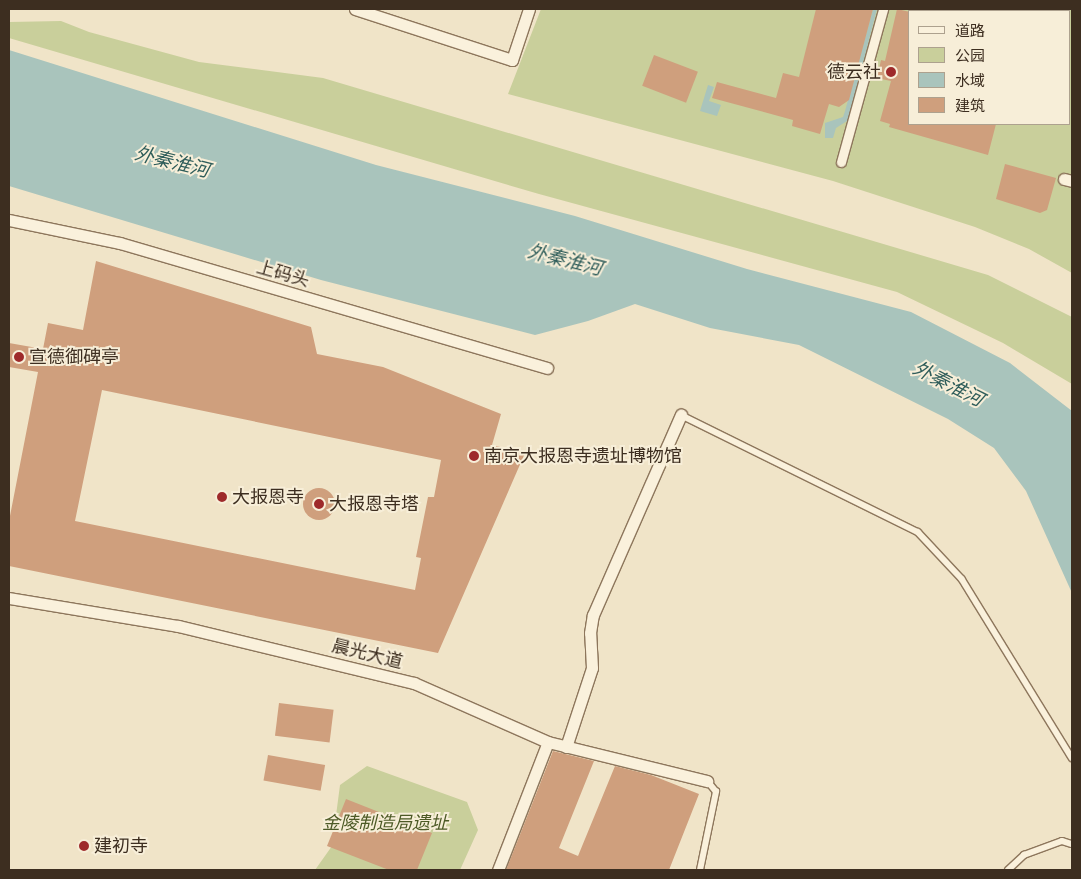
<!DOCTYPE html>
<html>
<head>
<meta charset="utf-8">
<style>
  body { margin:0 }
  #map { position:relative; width:1081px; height:879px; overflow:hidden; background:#f0e4c8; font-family:"Zilla Slab","Noto Sans SC",serif }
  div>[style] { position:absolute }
  .green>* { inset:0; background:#c9cf9b }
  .water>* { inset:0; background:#a9c4bc }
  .building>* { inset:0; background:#cf9f7d; transform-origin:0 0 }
  .round { border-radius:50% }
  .roads { filter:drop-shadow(1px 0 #8d765c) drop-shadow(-1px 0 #8d765c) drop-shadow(0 1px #8d765c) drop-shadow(0 -1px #8d765c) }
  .service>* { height:5.5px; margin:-2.75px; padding:0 2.75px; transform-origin:2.75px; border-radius:2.75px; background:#faf1dc }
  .pedestrian>* { height:9px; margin:-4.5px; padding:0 4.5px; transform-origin:4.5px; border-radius:4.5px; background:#faf1dc }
  .minor>* { height:11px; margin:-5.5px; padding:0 5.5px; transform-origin:5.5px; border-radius:5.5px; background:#faf1dc }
  .dots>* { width:14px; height:14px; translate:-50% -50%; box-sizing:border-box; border:2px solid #f7eed8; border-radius:50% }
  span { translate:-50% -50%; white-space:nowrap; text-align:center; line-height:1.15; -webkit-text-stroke:4px #f7eed8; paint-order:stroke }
  .poi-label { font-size:18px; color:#3d2e20 }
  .right { translate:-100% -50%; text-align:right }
  .left { translate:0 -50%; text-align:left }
  .street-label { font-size:18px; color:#3d2e20 }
  .park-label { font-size:18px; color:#4d5a26; font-style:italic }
  .water-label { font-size:19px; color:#2f5d5a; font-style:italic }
  .frame { position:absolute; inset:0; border:10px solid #3d2e20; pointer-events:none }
  .legend { position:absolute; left:908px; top:10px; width:162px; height:115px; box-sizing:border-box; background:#f7eed8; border:1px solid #ada18e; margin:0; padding:6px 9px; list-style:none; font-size:15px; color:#3d2e20 }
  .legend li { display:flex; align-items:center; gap:10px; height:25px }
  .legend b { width:25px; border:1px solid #ada18e }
</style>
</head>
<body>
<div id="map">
  <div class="green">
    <i style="clip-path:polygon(evenodd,541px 9px,1072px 9px,1072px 273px,1029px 249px,975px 227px,833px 181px,508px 94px,541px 9px,910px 11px,1070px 11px,1070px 124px,910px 124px,910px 11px)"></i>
    <i style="clip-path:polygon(61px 21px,89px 32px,199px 62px,323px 78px,988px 275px,1072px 317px,1072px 384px,1003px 343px,897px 292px,539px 194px,9px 38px,9px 22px)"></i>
    <i style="clip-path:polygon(367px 766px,467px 802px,478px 830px,460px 870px,315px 870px,332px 846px,340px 785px)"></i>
  </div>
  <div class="water">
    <i style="clip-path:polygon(873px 9px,877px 9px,850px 113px,847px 121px,836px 128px,833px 138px,825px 138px,825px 123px,843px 117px,845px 111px)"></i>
    <i style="clip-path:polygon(9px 50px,376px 165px,575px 216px,747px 269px,911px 312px,1010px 363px,1072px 411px,1072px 593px,1026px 491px,994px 448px,948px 419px,799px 345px,710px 328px,635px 304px,588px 321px,535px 335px,321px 280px,9px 186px)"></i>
    <i style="clip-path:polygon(708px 85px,714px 87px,709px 101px,721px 105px,717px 116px,700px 111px)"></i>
  </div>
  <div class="building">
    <i style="clip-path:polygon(816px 9px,873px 9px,849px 100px,839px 107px,829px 104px,820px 134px,792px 126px,793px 120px,712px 98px,717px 82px,776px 98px,783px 73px,799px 77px)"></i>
    <i style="clip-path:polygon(897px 9px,910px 12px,910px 124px,996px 124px,988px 155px,889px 127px,890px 124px,880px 121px,891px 81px,877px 78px,881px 60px,885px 61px)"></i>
    <i style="left:654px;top:55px;width:47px;height:33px;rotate:21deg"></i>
    <i style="clip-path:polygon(1005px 164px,1056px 178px,1047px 210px,1040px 213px,996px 199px)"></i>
    <i style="clip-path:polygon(evenodd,96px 261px,311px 327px,317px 354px,383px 367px,501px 414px,492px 445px,525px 453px,438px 653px,9px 566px,9px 521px,38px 372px,9px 367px,9px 343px,43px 349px,48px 323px,83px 330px,96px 261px,102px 390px,441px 460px,434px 497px,428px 497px,416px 557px,421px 558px,415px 590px,75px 521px,102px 390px)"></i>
    <i class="round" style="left:303px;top:488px;width:32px;height:32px"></i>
    <i style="left:279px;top:703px;width:55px;height:33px;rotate:7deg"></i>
    <i style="clip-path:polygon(553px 751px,594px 761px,559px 848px,578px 856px,615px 766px,651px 775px,699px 794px,669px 870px,506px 870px)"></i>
    <i style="left:268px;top:755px;width:58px;height:26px;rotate:10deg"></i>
    <i style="clip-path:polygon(346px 799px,432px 833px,417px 870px,389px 870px,327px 846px)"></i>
  </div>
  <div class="roads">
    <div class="service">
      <i style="left:681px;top:415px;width:264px;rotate:26.3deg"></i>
      <i style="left:918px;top:532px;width:64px;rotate:46.9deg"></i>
      <i style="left:962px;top:579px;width:210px;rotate:58.4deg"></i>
      <i style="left:700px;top:870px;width:80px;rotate:-78.4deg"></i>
      <i style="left:716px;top:792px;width:14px;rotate:-129deg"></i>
      <i style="left:1008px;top:870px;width:22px;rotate:-43deg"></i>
      <i style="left:1024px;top:855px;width:40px;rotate:-20.2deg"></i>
      <i style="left:1062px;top:841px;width:10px;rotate:17deg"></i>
    </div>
    <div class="pedestrian">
      <i style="left:841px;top:162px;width:159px;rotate:-74.6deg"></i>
    </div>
    <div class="minor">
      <i style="left:355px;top:9px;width:165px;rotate:18deg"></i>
      <i style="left:512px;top:60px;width:54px;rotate:-71.6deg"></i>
      <i style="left:1064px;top:179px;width:8px;rotate:14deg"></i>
      <i style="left:9px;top:220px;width:113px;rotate:11.7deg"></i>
      <i style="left:120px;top:243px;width:445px;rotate:16.3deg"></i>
      <i style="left:9px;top:598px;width:171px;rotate:9.4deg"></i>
      <i style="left:178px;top:626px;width:243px;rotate:13.6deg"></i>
      <i style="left:414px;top:683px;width:146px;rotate:23.8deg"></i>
      <i style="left:548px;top:742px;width:164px;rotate:13.8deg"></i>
      <i style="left:566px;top:747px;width:83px;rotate:-71.8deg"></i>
      <i style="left:592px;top:668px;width:35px;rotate:-93deg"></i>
      <i style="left:590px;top:633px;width:18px;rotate:-81deg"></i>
      <i style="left:593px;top:615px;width:219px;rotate:-66.3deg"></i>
      <i style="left:498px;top:870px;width:137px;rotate:-68.7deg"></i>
    </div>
  </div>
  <div class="dots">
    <i style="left:891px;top:72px;background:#9e2a2b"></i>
    <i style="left:19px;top:357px;background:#9e2a2b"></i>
    <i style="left:474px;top:456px;background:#9e2a2b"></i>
    <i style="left:222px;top:497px;background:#9e2a2b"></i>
    <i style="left:319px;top:504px;background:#9e2a2b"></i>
    <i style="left:84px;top:846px;background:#9e2a2b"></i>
  </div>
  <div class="poi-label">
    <span class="right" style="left:881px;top:72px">德云社</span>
    <span class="left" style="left:29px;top:357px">宣德御碑亭</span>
    <span class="left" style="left:484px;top:456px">南京大报恩寺遗址博物馆</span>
    <span class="left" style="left:232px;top:497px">大报恩寺</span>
    <span class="left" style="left:329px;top:504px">大报恩寺塔</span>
    <span class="left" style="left:94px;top:846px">建初寺</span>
  </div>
  <div class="street-label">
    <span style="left:283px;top:274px;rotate:16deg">上码头</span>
    <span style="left:367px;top:654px;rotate:14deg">晨光大道</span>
  </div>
  <div class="park-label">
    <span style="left:385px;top:823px">金陵制造局遗址</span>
  </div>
  <div class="water-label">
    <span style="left:172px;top:162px;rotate:14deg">外秦淮河</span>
    <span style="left:565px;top:260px;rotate:14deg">外秦淮河</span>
    <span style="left:948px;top:384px;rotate:27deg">外秦淮河</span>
  </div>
  <div class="frame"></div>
  <ul class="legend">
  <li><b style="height:6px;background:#faf1dc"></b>道路</li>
  <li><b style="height:14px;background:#c9cf9b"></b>公园</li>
  <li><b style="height:14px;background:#a9c4bc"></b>水域</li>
  <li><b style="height:14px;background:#cf9f7d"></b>建筑</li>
  </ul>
</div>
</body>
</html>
